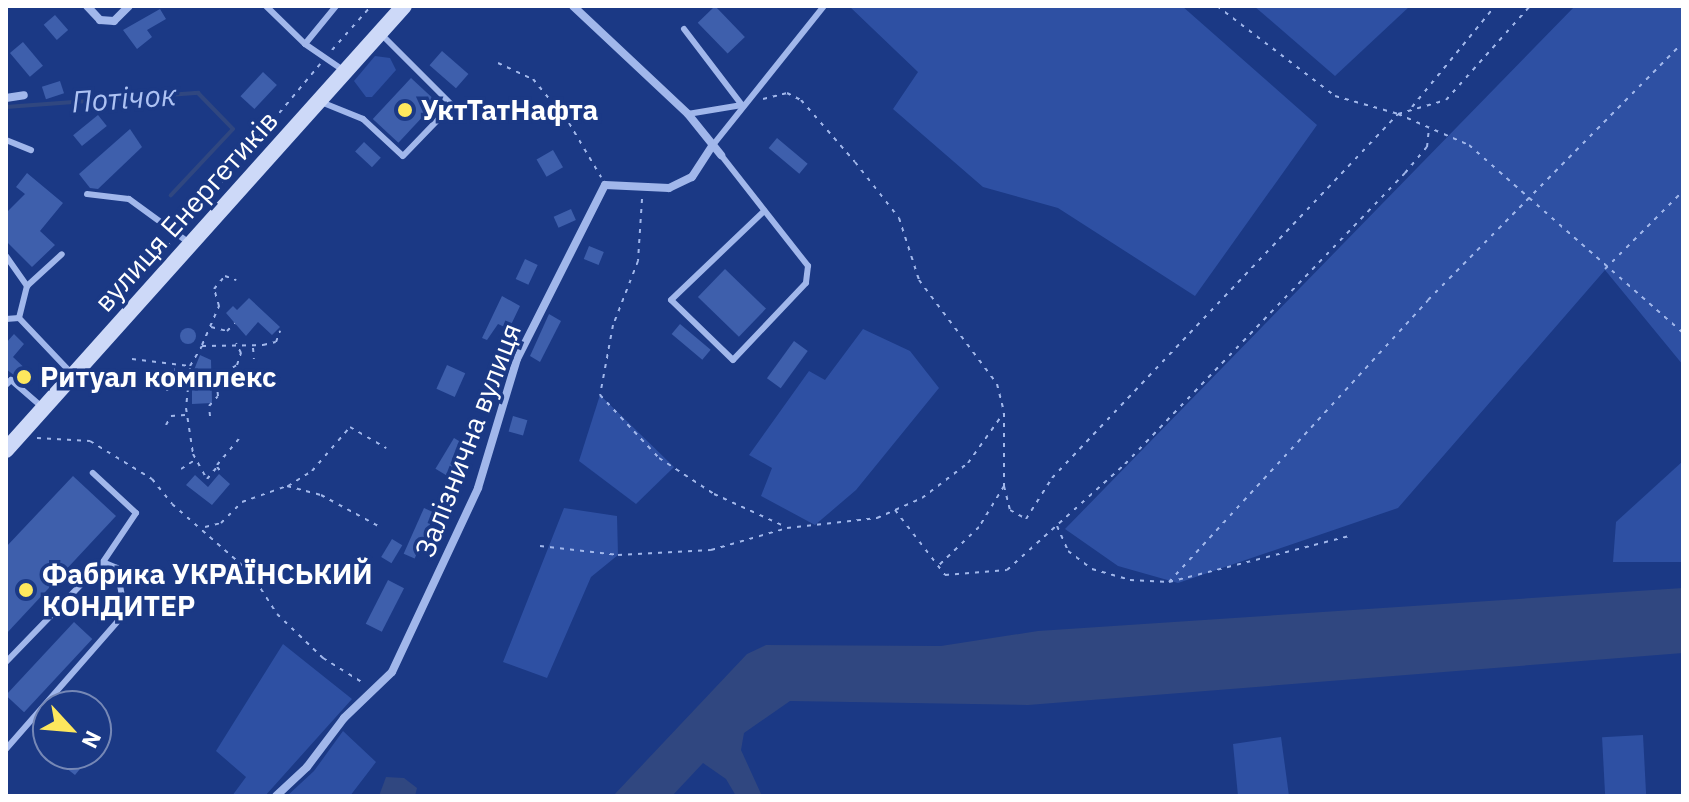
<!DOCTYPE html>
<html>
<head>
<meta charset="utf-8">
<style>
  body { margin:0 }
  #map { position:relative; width:1689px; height:802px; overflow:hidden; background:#1b3985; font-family:"IBM Plex Sans",sans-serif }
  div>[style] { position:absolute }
  .green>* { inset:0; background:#2e50a3; transform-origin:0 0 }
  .water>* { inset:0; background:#304780 }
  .stream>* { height:4px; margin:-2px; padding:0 2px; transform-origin:2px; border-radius:2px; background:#304780 }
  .building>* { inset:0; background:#3e5fac; transform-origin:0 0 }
  .round { border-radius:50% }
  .path>* { height:2px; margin-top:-1px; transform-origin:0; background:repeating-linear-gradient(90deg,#a1b7eb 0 4px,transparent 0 10px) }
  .service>* { height:6px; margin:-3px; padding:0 3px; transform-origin:3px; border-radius:3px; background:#a1b7eb }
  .minor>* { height:8px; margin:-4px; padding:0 4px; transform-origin:4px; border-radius:4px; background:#a1b7eb }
  .secondary>* { height:16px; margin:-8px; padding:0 8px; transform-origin:8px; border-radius:8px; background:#cdd9f8 }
  .dots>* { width:22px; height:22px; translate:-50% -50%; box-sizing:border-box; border:4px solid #1b3985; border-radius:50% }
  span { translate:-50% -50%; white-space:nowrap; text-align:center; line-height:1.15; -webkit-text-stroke:7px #1b3985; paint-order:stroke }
  .poi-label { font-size:28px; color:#fff; font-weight:700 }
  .left { translate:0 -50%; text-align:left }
  .street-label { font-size:28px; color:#fff }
  .water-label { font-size:30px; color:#adc2f3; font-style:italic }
  .frame { position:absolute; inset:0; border:8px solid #fff; pointer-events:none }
  .north { position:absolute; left:32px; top:690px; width:80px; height:80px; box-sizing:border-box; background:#1b3985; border:2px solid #7688b6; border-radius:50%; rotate:116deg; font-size:22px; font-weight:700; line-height:32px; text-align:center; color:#fff }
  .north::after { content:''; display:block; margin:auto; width:28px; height:36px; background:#fde75d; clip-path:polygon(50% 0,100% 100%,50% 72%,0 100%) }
</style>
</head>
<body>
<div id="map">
  <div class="green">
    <i style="clip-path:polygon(849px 6px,1182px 6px,1317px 125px,1195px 296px,1058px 208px,983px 187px,893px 109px,918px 72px)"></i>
    <i style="clip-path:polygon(1254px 6px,1410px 6px,1335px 76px)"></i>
    <i style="clip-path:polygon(1575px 6px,1683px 6px,1683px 365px,1605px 270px,1398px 508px,1178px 583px,1118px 566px,1065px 529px)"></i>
    <i style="clip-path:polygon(375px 56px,390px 58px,396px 70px,372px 97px,366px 97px,354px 81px)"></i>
    <i style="clip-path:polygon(863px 329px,910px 351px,939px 388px,856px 490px,815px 525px,761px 496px,772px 468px,749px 455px,809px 371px,825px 380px)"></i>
    <i style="clip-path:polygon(600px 395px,674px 467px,636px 504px,579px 461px)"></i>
    <i style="clip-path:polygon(1683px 461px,1683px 562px,1613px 562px,1616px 522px)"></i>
    <i style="clip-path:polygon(564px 508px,617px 516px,618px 555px,591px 577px,547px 678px,503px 662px)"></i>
    <i style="clip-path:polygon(283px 644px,352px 699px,265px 796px,232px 796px,246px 777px,216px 751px)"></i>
    <i style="clip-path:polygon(343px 731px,376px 762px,350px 796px,287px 796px,314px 771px)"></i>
    <i style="left:1643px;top:735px;width:61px;height:41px;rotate:87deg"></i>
    <i style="clip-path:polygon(1281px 737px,1289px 796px,1238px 796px,1233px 744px)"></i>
  </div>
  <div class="water">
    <i style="clip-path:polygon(1683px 588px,1683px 653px,1028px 705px,790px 701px,744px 733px,741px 750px,762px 796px,736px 796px,726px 779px,703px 763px,672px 796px,613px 796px,747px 654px,766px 645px,941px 646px,1038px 631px)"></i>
    <i style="clip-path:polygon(386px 777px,404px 778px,417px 788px,415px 796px,379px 796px)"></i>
  </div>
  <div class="stream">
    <i style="left:6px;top:107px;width:193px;rotate:-4.2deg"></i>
    <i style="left:198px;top:93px;width:50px;rotate:45.8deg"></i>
    <i style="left:233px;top:129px;width:91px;rotate:133.2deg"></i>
  </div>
  <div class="building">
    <i style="left:715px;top:6px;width:43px;height:24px;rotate:46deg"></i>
    <i style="clip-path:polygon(160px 9px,166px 19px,147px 30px,152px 37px,137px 49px,123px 30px)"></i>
    <i style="left:55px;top:15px;width:20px;height:15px;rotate:49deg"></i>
    <i style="left:23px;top:42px;width:31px;height:17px;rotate:50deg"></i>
    <i style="left:442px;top:51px;width:35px;height:19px;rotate:41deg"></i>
    <i style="left:263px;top:72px;width:19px;height:33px;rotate:43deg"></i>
    <i style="left:411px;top:78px;width:35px;height:56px;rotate:43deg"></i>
    <i style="left:60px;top:81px;width:13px;height:19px;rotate:72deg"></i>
    <i style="left:98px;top:115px;width:14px;height:32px;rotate:51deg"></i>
    <i style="clip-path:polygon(130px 129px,142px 147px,98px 189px,90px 188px,79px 174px)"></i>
    <i style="left:777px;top:138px;width:40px;height:13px;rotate:40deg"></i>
    <i style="left:364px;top:142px;width:23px;height:13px;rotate:43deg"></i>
    <i style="left:553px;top:150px;width:20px;height:19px;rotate:60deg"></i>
    <i style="clip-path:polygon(27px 173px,63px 203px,40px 231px,55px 245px,32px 267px,6px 241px,6px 213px,25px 194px,16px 187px)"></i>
    <i style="left:571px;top:209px;width:12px;height:19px;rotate:66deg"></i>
    <i style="left:589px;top:246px;width:16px;height:14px;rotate:22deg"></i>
    <i style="left:525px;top:259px;width:14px;height:22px;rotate:25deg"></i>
    <i style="left:725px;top:269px;width:57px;height:39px;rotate:44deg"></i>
    <i style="clip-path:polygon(502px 296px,520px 306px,509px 329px,498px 324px,487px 340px,482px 338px)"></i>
    <i style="clip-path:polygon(249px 298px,280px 327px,272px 335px,258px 322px,246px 336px,226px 313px,233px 306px,237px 310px)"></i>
    <i style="clip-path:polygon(549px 314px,561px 321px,540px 362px,530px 356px)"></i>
    <i style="left:680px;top:324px;width:40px;height:13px;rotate:40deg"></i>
    <i class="round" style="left:180px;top:328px;width:16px;height:16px"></i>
    <i style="clip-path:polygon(14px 334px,24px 344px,13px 357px,32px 375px,24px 383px,6px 369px,6px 343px)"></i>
    <i style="left:794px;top:341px;width:17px;height:46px;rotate:36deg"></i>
    <i style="clip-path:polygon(200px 355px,211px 360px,212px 403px,192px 404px,192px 375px)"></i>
    <i style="left:447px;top:365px;width:20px;height:26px;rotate:24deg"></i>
    <i style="left:513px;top:416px;width:15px;height:16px;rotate:16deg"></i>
    <i style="left:454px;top:438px;width:17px;height:36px;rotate:31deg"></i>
    <i style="clip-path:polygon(219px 474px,230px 484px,212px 505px,186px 485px,195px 475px,208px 487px)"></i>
    <i style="clip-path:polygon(73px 476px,116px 516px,6px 634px,6px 547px)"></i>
    <i style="left:424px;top:508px;width:12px;height:50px;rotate:24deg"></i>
    <i style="left:392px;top:539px;width:12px;height:21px;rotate:31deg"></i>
    <i style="left:388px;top:580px;width:18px;height:49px;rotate:27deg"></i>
    <i style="left:74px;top:622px;width:25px;height:100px;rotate:43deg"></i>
    <i style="clip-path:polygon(78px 754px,92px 754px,75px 775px,66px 768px)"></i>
  </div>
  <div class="path">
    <i style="left:1217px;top:6px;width:148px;rotate:37.3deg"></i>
    <i style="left:1335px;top:96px;width:66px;rotate:15.9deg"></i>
    <i style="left:1398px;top:114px;width:50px;rotate:-16.3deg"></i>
    <i style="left:1446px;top:100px;width:126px;rotate:-48.2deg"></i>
    <i style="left:332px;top:50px;width:59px;rotate:-48.4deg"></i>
    <i style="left:498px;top:63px;width:38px;rotate:25deg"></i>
    <i style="left:533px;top:79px;width:57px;rotate:50.7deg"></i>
    <i style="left:569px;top:123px;width:63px;rotate:59.3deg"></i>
    <i style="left:763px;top:99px;width:25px;rotate:-14deg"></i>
    <i style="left:787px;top:93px;width:16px;rotate:27deg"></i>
    <i style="left:801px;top:100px;width:82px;rotate:48.9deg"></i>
    <i style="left:855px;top:162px;width:71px;rotate:51.8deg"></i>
    <i style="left:899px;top:218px;width:65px;rotate:72.1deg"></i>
    <i style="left:919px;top:280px;width:130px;rotate:53.1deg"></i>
    <i style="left:997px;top:384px;width:30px;rotate:76deg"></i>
    <i style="left:1004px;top:413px;width:73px;rotate:90deg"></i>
    <i style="left:1004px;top:486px;width:48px;rotate:121.4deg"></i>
    <i style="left:979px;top:527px;width:57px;rotate:136.4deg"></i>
    <i style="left:1412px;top:107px;width:131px;rotate:-50.6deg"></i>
    <i style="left:642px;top:199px;width:62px;rotate:93.7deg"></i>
    <i style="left:638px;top:261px;width:69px;rotate:111.3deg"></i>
    <i style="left:613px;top:325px;width:71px;rotate:100.5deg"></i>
    <i style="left:600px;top:395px;width:86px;rotate:46.9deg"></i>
    <i style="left:659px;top:458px;width:66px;rotate:33.2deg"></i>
    <i style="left:714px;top:494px;width:79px;rotate:24.6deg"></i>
    <i style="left:183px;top:228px;width:214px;rotate:-50.1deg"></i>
    <i style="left:154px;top:261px;width:25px;rotate:-48deg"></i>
    <i style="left:1605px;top:269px;width:110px;rotate:-45deg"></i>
    <i style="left:211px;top:327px;width:16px;rotate:14deg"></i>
    <i style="left:227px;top:331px;width:11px;rotate:-45deg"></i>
    <i style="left:202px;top:345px;width:43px;rotate:-66.4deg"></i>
    <i style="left:219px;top:306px;width:18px;rotate:-106deg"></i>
    <i style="left:214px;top:289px;width:17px;rotate:-50deg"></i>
    <i style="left:225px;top:276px;width:12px;rotate:20deg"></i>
    <i style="left:253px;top:348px;width:11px;rotate:85deg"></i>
    <i style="left:132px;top:359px;width:58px;rotate:6.9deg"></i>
    <i style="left:190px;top:366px;width:23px;rotate:-59deg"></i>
    <i style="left:202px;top:346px;width:61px;rotate:-0.9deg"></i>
    <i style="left:263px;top:345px;width:13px;rotate:-13deg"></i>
    <i style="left:276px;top:342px;width:12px;rotate:-70deg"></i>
    <i style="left:190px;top:368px;width:40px;rotate:95.7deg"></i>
    <i style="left:186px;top:408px;width:47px;rotate:81.3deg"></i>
    <i style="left:193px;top:454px;width:29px;rotate:61deg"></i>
    <i style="left:207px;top:479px;width:16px;rotate:-50deg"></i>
    <i style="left:217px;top:467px;width:9px;rotate:49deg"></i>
    <i style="left:228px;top:375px;width:13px;rotate:77deg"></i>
    <i style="left:167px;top:391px;width:28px;rotate:-69deg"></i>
    <i style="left:210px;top:416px;width:10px;rotate:-96deg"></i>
    <i style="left:209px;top:406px;width:13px;rotate:-48deg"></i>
    <i style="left:218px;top:396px;width:18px;rotate:-96deg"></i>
    <i style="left:216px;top:378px;width:25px;rotate:-32deg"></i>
    <i style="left:237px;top:365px;width:13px;rotate:-72deg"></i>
    <i style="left:241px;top:353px;width:11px;rotate:-117deg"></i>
    <i style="left:166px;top:425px;width:10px;rotate:-61deg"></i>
    <i style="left:171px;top:416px;width:14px;rotate:-4deg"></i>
    <i style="left:37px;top:438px;width:53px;rotate:3.2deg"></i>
    <i style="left:90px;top:441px;width:73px;rotate:31.5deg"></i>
    <i style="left:152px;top:479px;width:32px;rotate:51deg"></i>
    <i style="left:172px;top:504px;width:103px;rotate:41.1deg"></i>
    <i style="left:250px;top:572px;width:50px;rotate:57.3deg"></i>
    <i style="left:277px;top:614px;width:64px;rotate:43.7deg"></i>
    <i style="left:323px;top:658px;width:49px;rotate:31.8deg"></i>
    <i style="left:217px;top:465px;width:34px;rotate:-50deg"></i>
    <i style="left:181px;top:469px;width:17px;rotate:-33deg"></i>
    <i style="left:288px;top:486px;width:28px;rotate:-32deg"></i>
    <i style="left:312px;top:471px;width:58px;rotate:-49.2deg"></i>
    <i style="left:350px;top:427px;width:42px;rotate:30.3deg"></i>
    <i style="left:1004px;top:486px;width:25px;rotate:76deg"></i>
    <i style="left:1010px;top:510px;width:18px;rotate:29deg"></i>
    <i style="left:1026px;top:519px;width:49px;rotate:-57.6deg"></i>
    <i style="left:1052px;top:478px;width:502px;rotate:-46.45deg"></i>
    <i style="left:1398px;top:114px;width:77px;rotate:23.6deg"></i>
    <i style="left:1469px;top:145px;width:285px;rotate:41.3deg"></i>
    <i style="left:895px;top:510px;width:82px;rotate:52.4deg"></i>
    <i style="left:945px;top:575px;width:62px;rotate:-4.6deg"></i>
    <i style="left:1007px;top:570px;width:159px;rotate:-41.9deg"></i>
    <i style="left:1125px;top:464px;width:404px;rotate:-46.1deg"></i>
    <i style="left:1405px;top:173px;width:34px;rotate:-50deg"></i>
    <i style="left:1427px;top:147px;width:20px;rotate:-84deg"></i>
    <i style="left:1057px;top:526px;width:27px;rotate:66deg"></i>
    <i style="left:1068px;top:551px;width:30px;rotate:37deg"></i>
    <i style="left:1092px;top:569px;width:40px;rotate:16deg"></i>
    <i style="left:1130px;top:580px;width:39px;rotate:3deg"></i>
    <i style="left:1169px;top:582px;width:186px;rotate:-14.3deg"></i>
    <i style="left:205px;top:527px;width:16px;rotate:-14deg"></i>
    <i style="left:221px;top:523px;width:30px;rotate:-45deg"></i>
    <i style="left:242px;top:502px;width:48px;rotate:-19.6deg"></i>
    <i style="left:287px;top:486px;width:35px;rotate:15deg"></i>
    <i style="left:321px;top:495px;width:69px;rotate:28.4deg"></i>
    <i style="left:540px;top:546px;width:79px;rotate:6.6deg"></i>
    <i style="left:618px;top:555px;width:93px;rotate:-3.1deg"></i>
    <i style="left:711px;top:550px;width:79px;rotate:-16.1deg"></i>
    <i style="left:787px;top:528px;width:91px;rotate:-6.3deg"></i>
    <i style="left:877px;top:518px;width:49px;rotate:-24deg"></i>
    <i style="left:922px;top:498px;width:58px;rotate:-37.3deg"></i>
    <i style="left:968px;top:463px;width:60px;rotate:-54.5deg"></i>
    <i style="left:1169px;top:582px;width:383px;rotate:-47.4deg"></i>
    <i style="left:1428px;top:300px;width:363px;rotate:-45.3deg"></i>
  </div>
  <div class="service">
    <i style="left:266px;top:6px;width:54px;rotate:44.3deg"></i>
    <i style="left:305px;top:44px;width:46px;rotate:34.4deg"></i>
    <i style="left:684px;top:29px;width:96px;rotate:52.7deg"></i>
    <i style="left:742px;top:105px;width:55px;rotate:170.5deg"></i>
    <i style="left:305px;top:44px;width:49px;rotate:-50.8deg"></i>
    <i style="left:321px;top:102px;width:45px;rotate:22deg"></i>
    <i style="left:363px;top:119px;width:54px;rotate:42.8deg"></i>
    <i style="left:403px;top:156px;width:71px;rotate:-46.1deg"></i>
    <i style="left:452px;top:105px;width:99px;rotate:-135deg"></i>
    <i style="left:6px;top:140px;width:27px;rotate:22deg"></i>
    <i style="left:713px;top:145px;width:178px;rotate:-51.4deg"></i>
    <i style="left:721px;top:155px;width:141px;rotate:51.9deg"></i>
    <i style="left:808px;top:266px;width:17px;rotate:97deg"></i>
    <i style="left:806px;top:283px;width:106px;rotate:133.5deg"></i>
    <i style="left:733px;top:360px;width:86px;rotate:-135.9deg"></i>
    <i style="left:671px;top:300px;width:129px;rotate:-43.7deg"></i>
    <i style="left:87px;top:194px;width:42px;rotate:6.8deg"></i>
    <i style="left:129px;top:199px;width:73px;rotate:36.1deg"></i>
    <i style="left:6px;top:256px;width:37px;rotate:55deg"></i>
    <i style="left:19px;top:318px;width:33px;rotate:-76deg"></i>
    <i style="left:27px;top:286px;width:47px;rotate:-42.4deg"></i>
    <i style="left:6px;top:319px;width:13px;rotate:-4deg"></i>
    <i style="left:19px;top:318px;width:79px;rotate:46.5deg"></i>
    <i style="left:6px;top:385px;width:7px;rotate:-45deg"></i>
    <i style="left:11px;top:380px;width:40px;rotate:41deg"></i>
    <i style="left:6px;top:662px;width:139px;rotate:-45.9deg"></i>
    <i style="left:103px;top:562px;width:59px;rotate:-56deg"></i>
    <i style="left:136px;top:513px;width:59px;rotate:-137.1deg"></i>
    <i style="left:6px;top:749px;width:181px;rotate:-48.8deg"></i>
    <i style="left:125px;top:613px;width:46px;rotate:-100.1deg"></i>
    <i style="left:117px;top:568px;width:15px;rotate:-157deg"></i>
  </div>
  <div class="minor">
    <i style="left:87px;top:6px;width:19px;rotate:47deg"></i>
    <i style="left:100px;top:20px;width:14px;rotate:4deg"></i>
    <i style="left:114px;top:21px;width:21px;rotate:-45deg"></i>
    <i style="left:573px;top:6px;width:158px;rotate:43.2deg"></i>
    <i style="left:688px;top:114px;width:53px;rotate:51.2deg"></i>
    <i style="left:6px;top:98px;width:18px;rotate:-9deg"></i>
    <i style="left:276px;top:796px;width:42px;rotate:-43.1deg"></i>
    <i style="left:307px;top:767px;width:61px;rotate:-52.9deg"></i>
    <i style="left:344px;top:718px;width:66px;rotate:-43.8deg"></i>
    <i style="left:392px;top:672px;width:203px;rotate:-64.9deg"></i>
    <i style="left:478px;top:488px;width:135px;rotate:-73.2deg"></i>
    <i style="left:517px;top:359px;width:195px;rotate:-63.2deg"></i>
    <i style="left:605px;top:185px;width:64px;rotate:2.7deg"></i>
    <i style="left:669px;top:188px;width:25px;rotate:-26deg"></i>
    <i style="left:692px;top:177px;width:38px;rotate:-57deg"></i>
  </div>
  <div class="secondary">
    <i style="left:6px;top:450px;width:596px;rotate:-48.13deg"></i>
  </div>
  <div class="dots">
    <i style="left:405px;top:110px;background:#fde75d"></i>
    <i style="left:24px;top:377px;background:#fde75d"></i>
    <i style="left:26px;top:590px;background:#fde75d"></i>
  </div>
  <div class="poi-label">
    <span class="left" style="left:421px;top:110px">УктТатНафта</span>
    <span class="left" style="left:40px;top:377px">Ритуал комплекс</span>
    <span class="left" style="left:42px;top:590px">Фабрика УКРАЇНСЬКИЙ<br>КОНДИТЕР</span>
  </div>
  <div class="street-label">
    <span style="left:186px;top:211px;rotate:-48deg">вулиця Енергетиків</span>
    <span style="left:468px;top:440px;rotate:-69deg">Залізнична вулиця</span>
  </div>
  <div class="water-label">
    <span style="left:124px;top:98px;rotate:-4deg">Потічок</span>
  </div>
  <div class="frame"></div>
  <div class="north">N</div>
</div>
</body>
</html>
